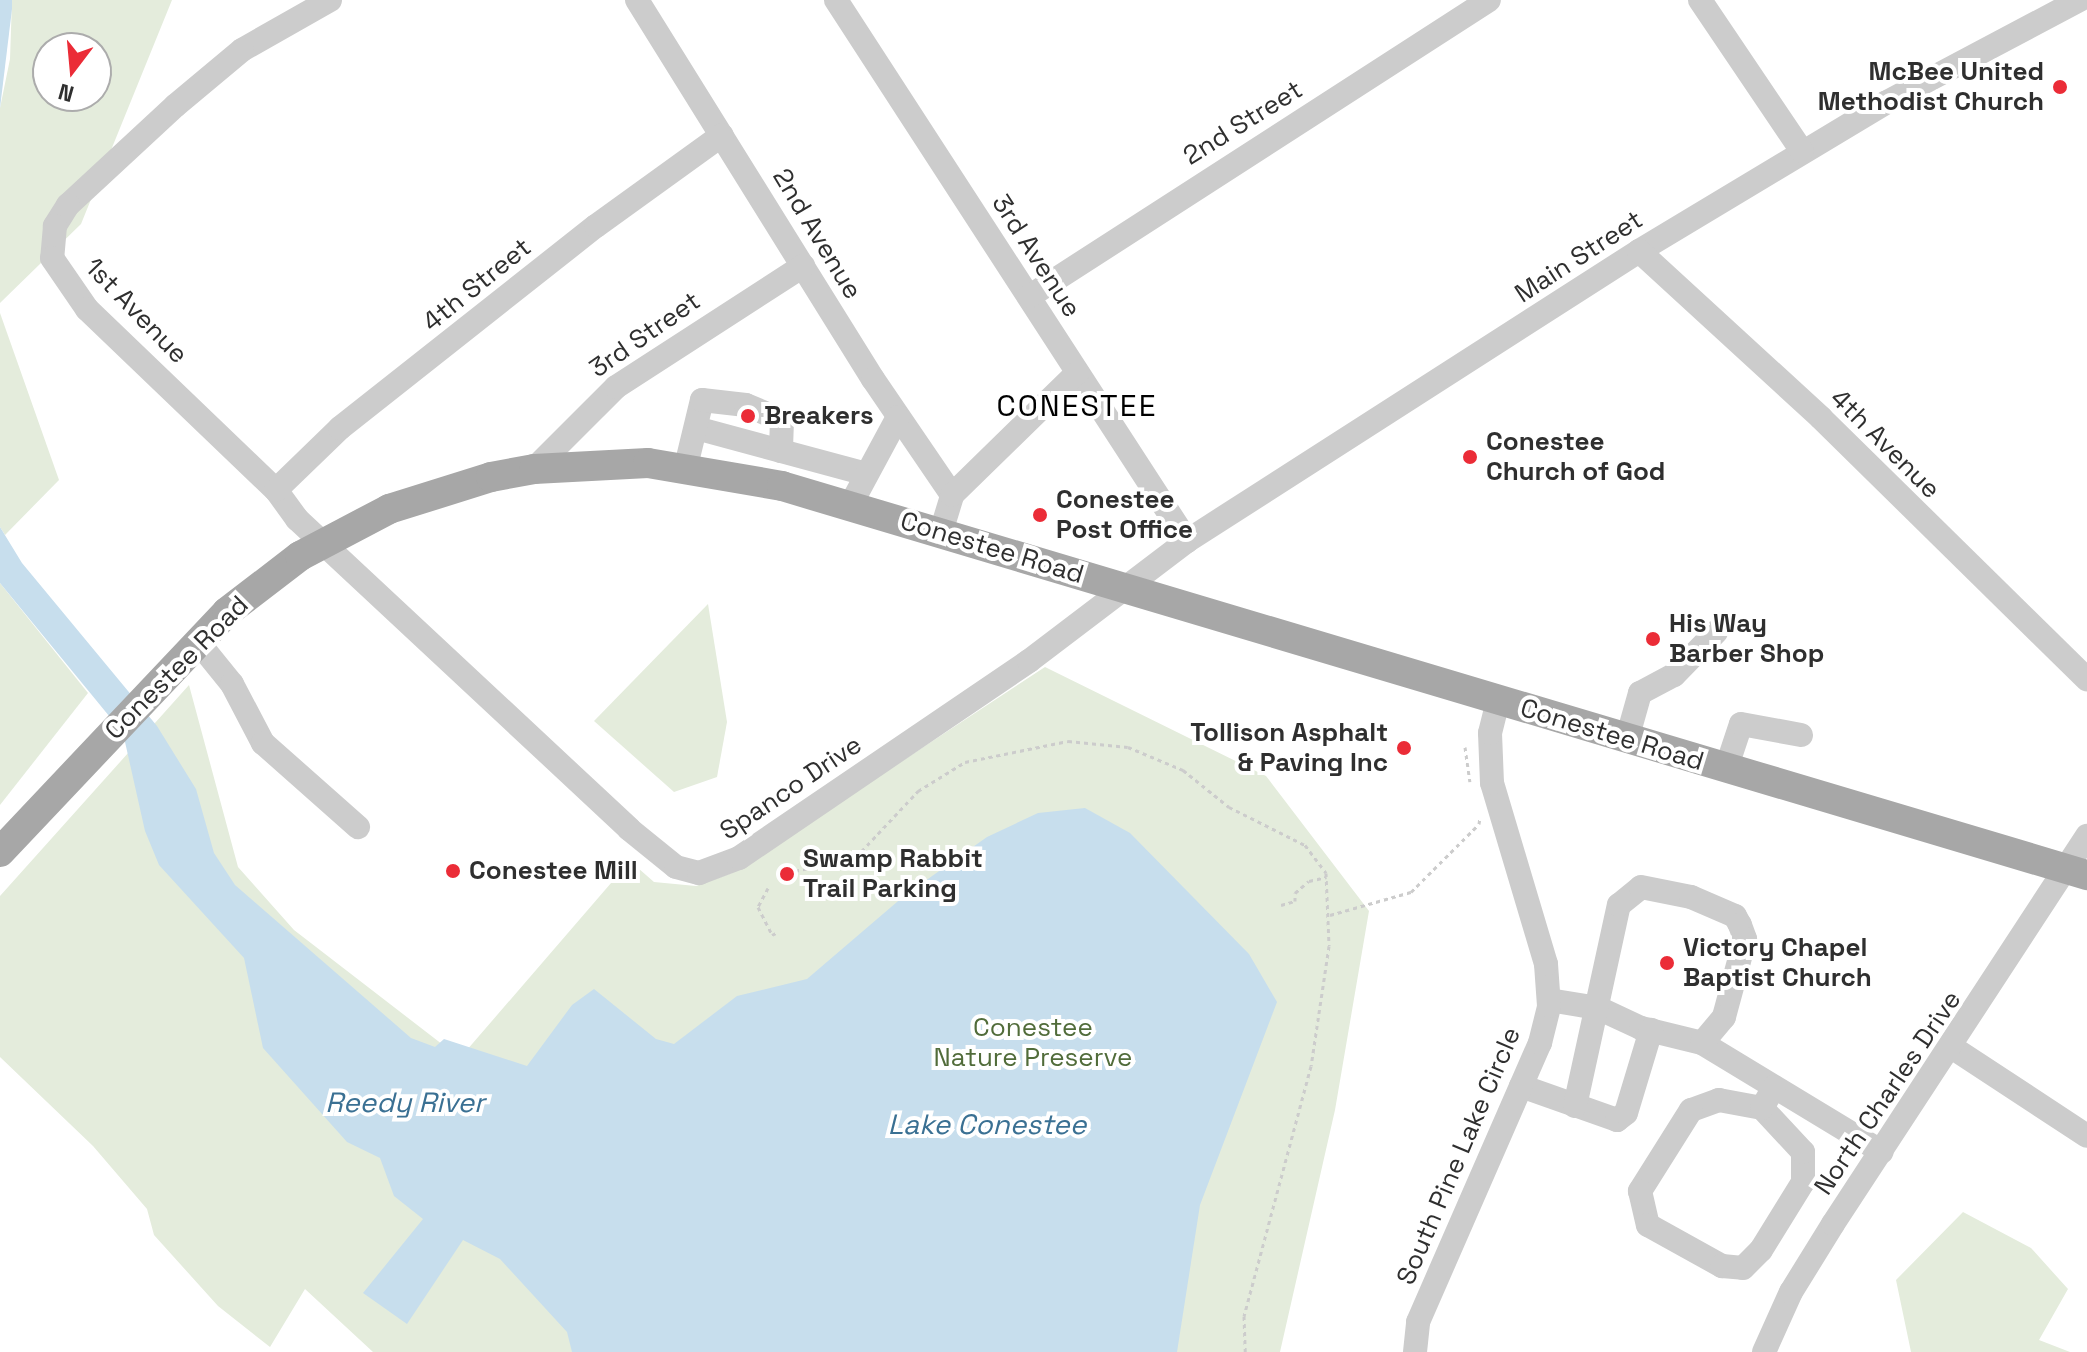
<!DOCTYPE html>
<html>
<head>
<meta charset="utf-8">
<style>
  body { margin:0 }
  #map { position:relative; width:2087px; height:1352px; overflow:hidden; background:#fff; font-family:"Space Grotesk",sans-serif }
  div>[style] { position:absolute }
  .green>* { inset:0; background:#e4ecdc }
  .water>* { inset:0; background:#c7deed }
  .path>* { height:3px; margin-top:-1.5px; transform-origin:0; background:repeating-linear-gradient(90deg,#ccc 0 4px,transparent 0 8px) }
  .minor>* { height:24px; margin:-12px; padding:0 12px; transform-origin:12px; border-radius:12px; background:#ccc }
  .major>* { height:30px; margin:-15px; padding:0 15px; transform-origin:15px; border-radius:15px; background:#a7a7a7 }
  .dots>* { width:22px; height:22px; translate:-50% -50%; box-sizing:border-box; border:4px solid #fff; border-radius:50% }
  span { translate:-50% -50%; white-space:nowrap; text-align:center; line-height:1.15; -webkit-text-stroke:8px #fff; paint-order:stroke }
  .poi-label { font-size:26px; color:#2f2f2f; font-weight:700 }
  .right { translate:-100% -50%; text-align:right }
  .left { translate:0 -50%; text-align:left }
  .street-label { font-size:26px; color:#2f2f2f }
  .park-label { font-size:26px; color:#516c3a }
  .water-label { font-size:28px; color:#3a7093; font-style:italic }
  .quarter-label { font-size:30px; color:#000; letter-spacing:2px }
  .north { position:absolute; left:32px; top:32px; width:80px; height:80px; box-sizing:border-box; background:#fff; border:2px solid #acacac; border-radius:50%; rotate:196deg; font-size:22px; font-weight:700; line-height:32px; text-align:center; color:#2f2f2f }
  .north::after { content:''; display:block; margin:auto; width:28px; height:36px; background:#eb2c37; clip-path:polygon(50% 0,100% 100%,50% 72%,0 100%) }
</style>
</head>
<body>
<div id="map">
  <div class="green">
    <i style="clip-path:polygon(evenodd,12px 0,172px 0,81px 224px,0 303px,0 108px,10px 59px,12px 0,48px 48px,96px 48px,96px 96px,48px 96px,48px 48px)"></i>
    <i style="clip-path:polygon(0 313px,59px 480px,5px 535px,0 527px)"></i>
    <i style="clip-path:polygon(0 583px,88px 693px,0 805px)"></i>
    <i style="clip-path:polygon(708px 604px,727px 722px,717px 777px,674px 792px,594px 721px)"></i>
    <i style="clip-path:polygon(1045px 667px,1266px 776px,1369px 911px,1335px 1110px,1280px 1352px,373px 1352px,305px 1289px,270px 1347px,218px 1306px,154px 1235px,147px 1209px,93px 1146px,0 1057px,0 896px,189px 685px,238px 867px,294px 930px,460px 1058px,630px 861px,654px 882px,696px 886px,732px 873px)"></i>
    <i style="clip-path:polygon(1963px 1212px,2031px 1248px,2068px 1289px,2039px 1340px,2070px 1352px,1911px 1352px,1896px 1280px)"></i>
  </div>
  <div class="water">
    <i style="clip-path:polygon(0 0,12px 0,12px 9px,0 108px)"></i>
    <i style="clip-path:polygon(0 527px,22px 563px,157px 726px,196px 789px,214px 853px,235px 885px,411px 1038px,435px 1047px,444px 1039px,527px 1066px,572px 1005px,594px 989px,656px 1039px,674px 1044px,737px 996px,807px 979px,904px 896px,987px 837px,1038px 813px,1085px 808px,1130px 833px,1249px 954px,1277px 1002px,1200px 1205px,1177px 1352px,572px 1352px,567px 1332px,500px 1259px,463px 1240px,407px 1324px,363px 1293px,423px 1219px,394px 1196px,380px 1158px,347px 1142px,263px 1048px,244px 958px,159px 865px,145px 831px,123px 733px,0 583px)"></i>
  </div>
  <div class="path">
    <i style="left:1465px;top:747px;width:35px;rotate:82deg"></i>
    <i style="left:795px;top:871px;width:63px;rotate:-12.9deg"></i>
    <i style="left:856px;top:857px;width:91px;rotate:-46.8deg"></i>
    <i style="left:918px;top:791px;width:55px;rotate:-31.7deg"></i>
    <i style="left:965px;top:762px;width:105px;rotate:-11.5deg"></i>
    <i style="left:1068px;top:741px;width:60px;rotate:5.7deg"></i>
    <i style="left:1128px;top:747px;width:60px;rotate:22.7deg"></i>
    <i style="left:1183px;top:770px;width:59px;rotate:38.8deg"></i>
    <i style="left:1229px;top:807px;width:85px;rotate:26.6deg"></i>
    <i style="left:1305px;top:845px;width:35px;rotate:53deg"></i>
    <i style="left:1326px;top:873px;width:73px;rotate:87.6deg"></i>
    <i style="left:1329px;top:946px;width:121px;rotate:98.5deg"></i>
    <i style="left:1311px;top:1066px;width:259px;rotate:105deg"></i>
    <i style="left:1244px;top:1316px;width:36px;rotate:88deg"></i>
    <i style="left:768px;top:888px;width:21px;rotate:118deg"></i>
    <i style="left:758px;top:907px;width:31px;rotate:63deg"></i>
    <i style="left:772px;top:935px;width:7px;rotate:-27deg"></i>
    <i style="left:1281px;top:905px;width:15px;rotate:-16deg"></i>
    <i style="left:1295px;top:901px;width:8px;rotate:-90deg"></i>
    <i style="left:1295px;top:893px;width:18px;rotate:-41deg"></i>
    <i style="left:1309px;top:881px;width:18px;rotate:-13deg"></i>
    <i style="left:1330px;top:915px;width:84px;rotate:-15.9deg"></i>
    <i style="left:1411px;top:892px;width:96px;rotate:-45deg"></i>
    <i style="left:1479px;top:824px;width:7px;rotate:-82deg"></i>
  </div>
  <div class="minor">
    <i style="left:330px;top:0;width:101px;rotate:150.4deg"></i>
    <i style="left:242px;top:50px;width:87px;rotate:140.1deg"></i>
    <i style="left:175px;top:106px;width:146px;rotate:137.2deg"></i>
    <i style="left:68px;top:205px;width:25px;rotate:122deg"></i>
    <i style="left:55px;top:226px;width:32px;rotate:95deg"></i>
    <i style="left:52px;top:258px;width:62px;rotate:55.5deg"></i>
    <i style="left:87px;top:309px;width:262px;rotate:43.8deg"></i>
    <i style="left:276px;top:490px;width:36px;rotate:54deg"></i>
    <i style="left:297px;top:519px;width:454px;rotate:43deg"></i>
    <i style="left:629px;top:829px;width:60px;rotate:39deg"></i>
    <i style="left:676px;top:867px;width:24px;rotate:15deg"></i>
    <i style="left:699px;top:873px;width:43px;rotate:-20.6deg"></i>
    <i style="left:739px;top:858px;width:351px;rotate:-34.2deg"></i>
    <i style="left:1029px;top:661px;width:198px;rotate:-37.2deg"></i>
    <i style="left:1187px;top:541px;width:537px;rotate:-32.68deg"></i>
    <i style="left:1639px;top:251px;width:289px;rotate:-31deg"></i>
    <i style="left:1887px;top:102px;width:218px;rotate:-27.9deg"></i>
    <i style="left:637px;top:0;width:446px;rotate:58.1deg"></i>
    <i style="left:873px;top:379px;width:140px;rotate:55.7deg"></i>
    <i style="left:836px;top:0;width:645px;rotate:57.02deg"></i>
    <i style="left:1700px;top:0;width:182px;rotate:56deg"></i>
    <i style="left:1639px;top:251px;width:247px;rotate:42.5deg"></i>
    <i style="left:1821px;top:418px;width:373px;rotate:44.5deg"></i>
    <i style="left:1030px;top:296px;width:546px;rotate:-32.82deg"></i>
    <i style="left:696px;top:428px;width:176px;rotate:15.1deg"></i>
    <i style="left:686px;top:466px;width:68px;rotate:-76.4deg"></i>
    <i style="left:702px;top:400px;width:44px;rotate:6.5deg"></i>
    <i style="left:746px;top:405px;width:39px;rotate:23deg"></i>
    <i style="left:782px;top:420px;width:31px;rotate:92deg"></i>
    <i style="left:534px;top:469px;width:116px;rotate:-45deg"></i>
    <i style="left:616px;top:387px;width:223px;rotate:-32.9deg"></i>
    <i style="left:276px;top:490px;width:89px;rotate:-44.1deg"></i>
    <i style="left:340px;top:428px;width:326px;rotate:-38.3deg"></i>
    <i style="left:596px;top:226px;width:155px;rotate:-35.8deg"></i>
    <i style="left:850px;top:506px;width:101px;rotate:-61.7deg"></i>
    <i style="left:941px;top:532px;width:39px;rotate:-73deg"></i>
    <i style="left:952px;top:495px;width:175px;rotate:-44.3deg"></i>
    <i style="left:198px;top:642px;width:54px;rotate:51deg"></i>
    <i style="left:232px;top:684px;width:67px;rotate:62.3deg"></i>
    <i style="left:263px;top:743px;width:127px;rotate:41.5deg"></i>
    <i style="left:1627px;top:739px;width:48px;rotate:-74.2deg"></i>
    <i style="left:1640px;top:693px;width:38px;rotate:-28deg"></i>
    <i style="left:1674px;top:675px;width:60px;rotate:-45.7deg"></i>
    <i style="left:1726px;top:769px;width:47px;rotate:-71.6deg"></i>
    <i style="left:1741px;top:724px;width:61px;rotate:10.4deg"></i>
    <i style="left:1549px;top:1000px;width:50px;rotate:9.3deg"></i>
    <i style="left:1598px;top:1008px;width:47px;rotate:24.9deg"></i>
    <i style="left:1641px;top:1028px;width:63px;rotate:13.8deg"></i>
    <i style="left:1702px;top:1043px;width:210px;rotate:31.2deg"></i>
    <i style="left:1953px;top:1048px;width:160px;rotate:33.3deg"></i>
    <i style="left:1521px;top:1086px;width:102px;rotate:19.5deg"></i>
    <i style="left:1617px;top:1120px;width:11px;rotate:-38deg"></i>
    <i style="left:1626px;top:1113px;width:87px;rotate:-73.2deg"></i>
    <i style="left:1575px;top:1106px;width:206px;rotate:-77.7deg"></i>
    <i style="left:1619px;top:905px;width:28px;rotate:-39deg"></i>
    <i style="left:1641px;top:887px;width:51px;rotate:11.3deg"></i>
    <i style="left:1691px;top:897px;width:48px;rotate:23.4deg"></i>
    <i style="left:1735px;top:916px;width:10px;rotate:61deg"></i>
    <i style="left:1740px;top:925px;width:15px;rotate:70deg"></i>
    <i style="left:1745px;top:939px;width:81px;rotate:105.1deg"></i>
    <i style="left:1724px;top:1017px;width:34px;rotate:130deg"></i>
    <i style="left:1762px;top:1108px;width:44px;rotate:-169.5deg"></i>
    <i style="left:1719px;top:1100px;width:30px;rotate:160deg"></i>
    <i style="left:1691px;top:1110px;width:96px;rotate:122.2deg"></i>
    <i style="left:1640px;top:1191px;width:35px;rotate:77deg"></i>
    <i style="left:1648px;top:1225px;width:85px;rotate:29deg"></i>
    <i style="left:1722px;top:1266px;width:21px;rotate:5deg"></i>
    <i style="left:1743px;top:1268px;width:25px;rotate:-45deg"></i>
    <i style="left:1761px;top:1250px;width:80px;rotate:-58.3deg"></i>
    <i style="left:1803px;top:1182px;width:30px;rotate:-90deg"></i>
    <i style="left:1803px;top:1152px;width:60px;rotate:-133deg"></i>
    <i style="left:1762px;top:1108px;width:24px;rotate:-60deg"></i>
    <i style="left:1415px;top:1352px;width:30px;rotate:-84deg"></i>
    <i style="left:1418px;top:1322px;width:305px;rotate:-66.4deg"></i>
    <i style="left:1540px;top:1043px;width:38px;rotate:-76deg"></i>
    <i style="left:1549px;top:1006px;width:42px;rotate:-94.1deg"></i>
    <i style="left:1546px;top:964px;width:189px;rotate:-106.6deg"></i>
    <i style="left:1492px;top:783px;width:50px;rotate:-92.3deg"></i>
    <i style="left:1490px;top:733px;width:33px;rotate:-76deg"></i>
    <i style="left:1764px;top:1352px;width:66px;rotate:-65.8deg"></i>
    <i style="left:1791px;top:1292px;width:80px;rotate:-58.3deg"></i>
    <i style="left:1833px;top:1224px;width:464px;rotate:-56.8deg"></i>
  </div>
  <div class="major">
    <i style="left:0;top:852px;width:330px;rotate:-46.6deg"></i>
    <i style="left:227px;top:612px;width:92px;rotate:-37.5deg"></i>
    <i style="left:300px;top:556px;width:101px;rotate:-27.8deg"></i>
    <i style="left:389px;top:509px;width:107px;rotate:-17.4deg"></i>
    <i style="left:491px;top:477px;width:44px;rotate:-10.5deg"></i>
    <i style="left:534px;top:469px;width:114px;rotate:-3deg"></i>
    <i style="left:648px;top:463px;width:136px;rotate:9.7deg"></i>
    <i style="left:782px;top:486px;width:1362px;rotate:16.6deg"></i>
  </div>
  <div class="dots">
    <i style="left:2060px;top:87px;background:#eb2c37"></i>
    <i style="left:748px;top:416px;background:#eb2c37"></i>
    <i style="left:1470px;top:457px;background:#eb2c37"></i>
    <i style="left:1040px;top:515px;background:#eb2c37"></i>
    <i style="left:1653px;top:639px;background:#eb2c37"></i>
    <i style="left:1404px;top:748px;background:#eb2c37"></i>
    <i style="left:453px;top:871px;background:#eb2c37"></i>
    <i style="left:787px;top:874px;background:#eb2c37"></i>
    <i style="left:1667px;top:963px;background:#eb2c37"></i>
  </div>
  <div class="poi-label">
    <span class="right" style="left:2044px;top:87px">McBee United<br>Methodist Church</span>
    <span class="left" style="left:764px;top:416px">Breakers</span>
    <span class="left" style="left:1486px;top:457px">Conestee<br>Church of God</span>
    <span class="left" style="left:1056px;top:515px">Conestee<br>Post Office</span>
    <span class="left" style="left:1669px;top:639px">His Way<br>Barber Shop</span>
    <span class="right" style="left:1388px;top:748px">Tollison Asphalt<br>&amp; Paving Inc</span>
    <span class="left" style="left:803px;top:874px">Swamp Rabbit<br>Trail Parking</span>
    <span class="left" style="left:469px;top:871px">Conestee Mill</span>
    <span class="left" style="left:1683px;top:963px">Victory Chapel<br>Baptist Church</span>
  </div>
  <div class="street-label">
    <span style="left:1243px;top:123px;rotate:-32deg">2nd Street</span>
    <span style="left:817px;top:234px;rotate:59deg">2nd Avenue</span>
    <span style="left:1036px;top:256px;rotate:57deg">3rd Avenue</span>
    <span style="left:1579px;top:257px;rotate:-33deg">Main Street</span>
    <span style="left:477px;top:285px;rotate:-39deg">4th Street</span>
    <span style="left:136px;top:311px;rotate:46deg">1st Avenue</span>
    <span style="left:645px;top:335px;rotate:-35deg">3rd Street</span>
    <span style="left:1885px;top:444px;rotate:45deg">4th Avenue</span>
    <span style="left:992px;top:548px;rotate:17deg">Conestee Road</span>
    <span style="left:177px;top:668px;rotate:-45deg">Conestee Road</span>
    <span style="left:1612px;top:735px;rotate:17deg">Conestee Road</span>
    <span style="left:791px;top:788px;rotate:-34deg">Spanco Drive</span>
    <span style="left:1888px;top:1093px;rotate:-56deg">North Charles Drive</span>
    <span style="left:1459px;top:1156px;rotate:-67deg">South Pine Lake Circle</span>
  </div>
  <div class="park-label">
    <span style="left:1033px;top:1043px">Conestee<br>Nature Preserve</span>
  </div>
  <div class="water-label">
    <span style="left:405px;top:1102px">Reedy River</span>
    <span style="left:987px;top:1124px">Lake Conestee</span>
  </div>
  <div class="quarter-label">
    <span style="left:1077px;top:406px">CONESTEE</span>
  </div>
  <div class="north">N</div>
</div>
</body>
</html>
